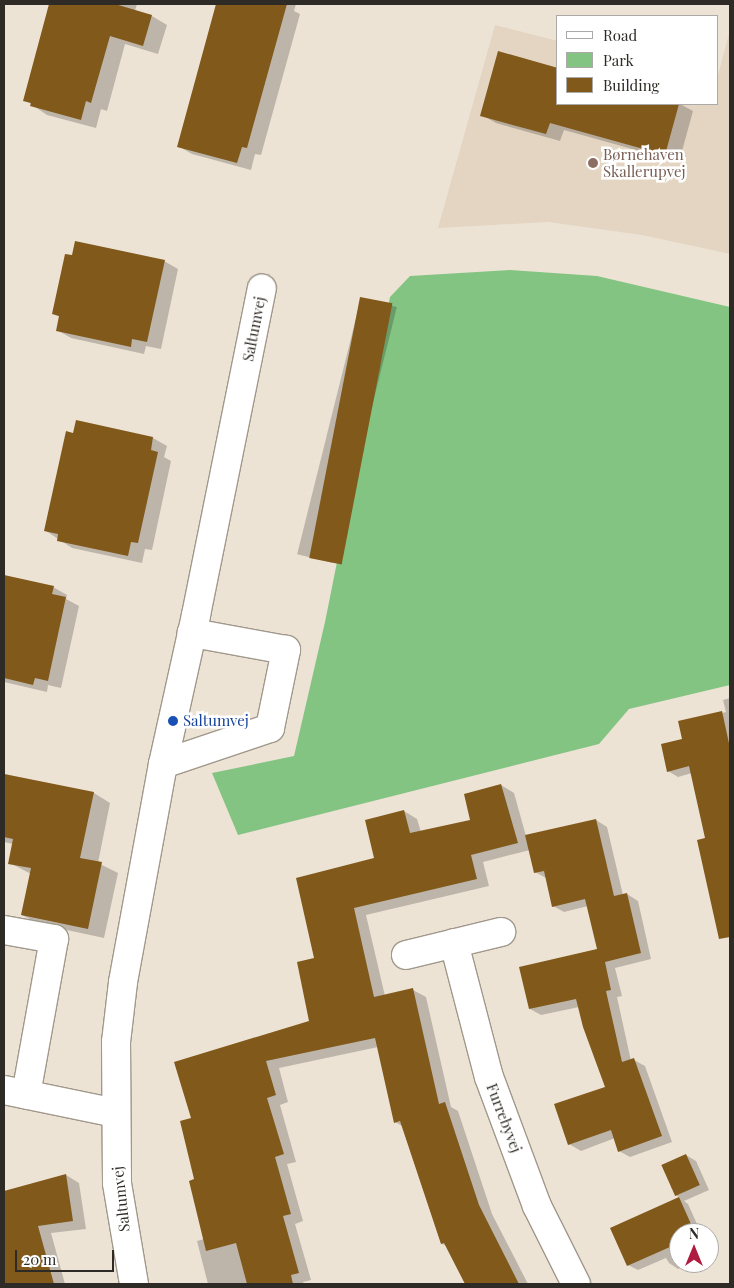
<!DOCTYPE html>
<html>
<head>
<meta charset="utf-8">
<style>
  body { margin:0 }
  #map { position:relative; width:734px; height:1288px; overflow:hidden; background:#ede3d5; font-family:"Playfair Display",serif }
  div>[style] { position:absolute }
  .built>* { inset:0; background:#e3d5c2 }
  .green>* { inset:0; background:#84c483 }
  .shadow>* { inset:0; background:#0003; transform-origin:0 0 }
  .building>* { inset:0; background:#80591b; transform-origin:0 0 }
  .roads { filter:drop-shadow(1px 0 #a1988c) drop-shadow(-1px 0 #a1988c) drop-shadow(0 1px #a1988c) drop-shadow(0 -1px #a1988c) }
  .minor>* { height:28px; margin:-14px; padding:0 14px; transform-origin:14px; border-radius:14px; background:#fff }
  .dots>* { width:14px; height:14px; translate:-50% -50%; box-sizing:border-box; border:2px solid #fff; border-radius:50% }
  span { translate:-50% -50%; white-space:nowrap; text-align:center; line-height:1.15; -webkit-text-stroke:5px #fff; paint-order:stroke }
  .education-label { font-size:15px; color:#785e54 }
  .left { translate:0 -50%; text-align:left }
  .street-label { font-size:15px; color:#2e2a25 }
  .transit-label { font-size:15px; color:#164399 }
  .frame { position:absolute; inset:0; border:5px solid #2e2a25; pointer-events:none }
  .legend { position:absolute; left:556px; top:15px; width:162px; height:90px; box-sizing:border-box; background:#fff; border:1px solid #abaaa8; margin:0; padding:6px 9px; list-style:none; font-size:15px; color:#2e2a25 }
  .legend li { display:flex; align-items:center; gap:10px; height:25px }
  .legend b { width:25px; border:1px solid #abaaa8 }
  .north { position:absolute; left:669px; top:1223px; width:50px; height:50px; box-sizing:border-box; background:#fff; border:1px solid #abaaa8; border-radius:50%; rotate:0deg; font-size:14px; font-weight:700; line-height:20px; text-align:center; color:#2e2a25 }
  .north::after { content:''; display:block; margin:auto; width:18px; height:22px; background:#af1c3f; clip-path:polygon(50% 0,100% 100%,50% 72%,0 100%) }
  .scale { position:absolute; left:15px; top:1250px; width:99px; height:22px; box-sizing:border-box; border:2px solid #2e2a25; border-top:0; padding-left:6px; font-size:15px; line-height:18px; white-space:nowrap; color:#2e2a25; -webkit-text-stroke:4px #fff; paint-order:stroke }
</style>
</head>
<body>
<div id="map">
  <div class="built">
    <i style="clip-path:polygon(495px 25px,558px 41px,558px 104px,718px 104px,718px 75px,730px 30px,730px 254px,642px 235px,548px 222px,438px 228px)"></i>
  </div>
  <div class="green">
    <i style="clip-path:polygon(510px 270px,597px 276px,730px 307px,730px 685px,629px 709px,599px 744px,238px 835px,212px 773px,294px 756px,325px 622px,390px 297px,410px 276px)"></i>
  </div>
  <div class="shadow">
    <i style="clip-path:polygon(50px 4px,137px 4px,135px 11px,152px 16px,167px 25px,158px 54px,125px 44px,107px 111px,101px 109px,96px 128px,47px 115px,25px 100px)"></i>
    <i style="clip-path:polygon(218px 4px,296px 4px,294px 11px,300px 14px,261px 155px,255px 154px,251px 170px,192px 154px,178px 146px)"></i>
    <i style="clip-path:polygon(558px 104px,680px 104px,693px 111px,679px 162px,564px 130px,560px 141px,496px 123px,482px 115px)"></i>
    <i style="clip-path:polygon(73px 256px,164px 261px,178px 269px,161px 349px,146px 346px,144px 354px,71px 338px,57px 330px,60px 317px,54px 314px)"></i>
    <i style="left:361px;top:298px;width:37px;height:264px;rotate:14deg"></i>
    <i style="clip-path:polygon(77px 421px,153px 438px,167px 446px,164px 457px,171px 461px,152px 550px,145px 549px,142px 563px,72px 548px,46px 531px)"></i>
    <i style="clip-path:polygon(4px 577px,53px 587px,67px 595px,66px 599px,79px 606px,61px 688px,48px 685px,47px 692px,4px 682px)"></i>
    <i style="clip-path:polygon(730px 698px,730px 897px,721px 900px,692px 773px,678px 777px,668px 771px,684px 740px,680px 722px,726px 712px,723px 700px)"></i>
    <i style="clip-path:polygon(4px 774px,94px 793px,110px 803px,98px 863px,118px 873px,104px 938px,39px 924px,22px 915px,31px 874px,10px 863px,13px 844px,4px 842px)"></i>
    <i style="clip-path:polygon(501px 785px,514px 793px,526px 836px,596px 820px,607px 827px,623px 895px,627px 894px,638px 901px,651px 959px,615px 968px,622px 996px,617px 997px,631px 1061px,634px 1060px,645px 1066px,672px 1142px,630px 1157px,619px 1151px,615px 1138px,581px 1151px,569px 1144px,606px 1088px,579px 1007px,541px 1015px,530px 1009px,598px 950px,588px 906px,564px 912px,553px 906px,546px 878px,535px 872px,530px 850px,483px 862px,489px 886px,366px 915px,385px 996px,413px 990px,426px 997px,451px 1107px,458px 1111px,492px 1214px,528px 1284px,466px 1284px,447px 1246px,442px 1244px,404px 1127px,395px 1122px,378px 1047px,279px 1068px,288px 1102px,280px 1105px,296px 1162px,287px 1164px,303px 1221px,295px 1224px,311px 1280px,303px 1282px,304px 1284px,208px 1284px,197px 1241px,204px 1239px,196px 1180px,193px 1119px,310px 1022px,316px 959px,404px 811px,417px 819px,421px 832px,471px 821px)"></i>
    <i style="clip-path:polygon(686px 1155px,696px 1161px,709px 1190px,684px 1201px,688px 1204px,701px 1233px,679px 1233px,679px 1263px,692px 1263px,678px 1269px,669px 1263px,666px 1258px,638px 1270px,628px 1265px,612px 1229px,680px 1198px,676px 1195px)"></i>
    <i style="clip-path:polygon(66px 1175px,79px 1183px,86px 1229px,51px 1233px,65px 1284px,4px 1284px,4px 1193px)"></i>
  </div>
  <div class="building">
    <i style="clip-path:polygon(49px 4px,115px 4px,152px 15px,143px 46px,110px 36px,91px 103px,86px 101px,81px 120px,30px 106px,31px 103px,23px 101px)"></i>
    <i style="clip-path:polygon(216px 4px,287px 4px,247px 148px,242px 147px,237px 163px,177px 147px)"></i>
    <i style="clip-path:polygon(498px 51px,558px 68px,558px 104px,679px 104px,665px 155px,550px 123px,546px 134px,480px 116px)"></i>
    <i style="clip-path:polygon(75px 241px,165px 260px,147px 342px,132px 339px,131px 347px,56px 331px,59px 316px,52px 314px,65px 254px,72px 255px)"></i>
    <i style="left:360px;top:297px;width:33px;height:266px;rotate:11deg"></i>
    <i style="clip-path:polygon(76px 420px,153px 437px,151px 450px,158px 452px,138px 543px,131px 542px,128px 556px,57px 541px,58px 534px,44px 531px,66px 431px,73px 433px)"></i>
    <i style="clip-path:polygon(4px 575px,54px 586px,52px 594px,66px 597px,48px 681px,35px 678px,33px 685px,4px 678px)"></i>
    <i style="clip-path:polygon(722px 711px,730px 748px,730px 937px,719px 939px,697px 840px,705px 838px,689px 766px,667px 772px,661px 744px,682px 739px,678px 721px)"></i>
    <i style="clip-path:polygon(4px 774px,94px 792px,80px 858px,102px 862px,88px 929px,21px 915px,31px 868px,8px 864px,13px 839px,4px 837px)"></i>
    <i style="clip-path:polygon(501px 784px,518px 843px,471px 855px,477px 879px,354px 908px,374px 997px,413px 988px,439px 1104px,445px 1102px,479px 1205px,519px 1284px,465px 1284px,444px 1243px,441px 1244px,400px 1121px,394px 1123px,375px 1038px,266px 1061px,276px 1095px,267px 1098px,284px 1154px,275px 1157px,291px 1214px,283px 1216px,299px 1273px,291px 1275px,293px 1284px,247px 1284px,236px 1243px,206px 1251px,189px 1181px,194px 1179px,180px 1121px,191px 1118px,174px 1062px,309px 1021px,297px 962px,314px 958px,296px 878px,374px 858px,365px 820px,404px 810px,410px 833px,470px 820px,464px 794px)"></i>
    <i style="clip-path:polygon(596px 819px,614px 896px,627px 893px,641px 953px,605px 962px,611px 990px,606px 991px,622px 1062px,634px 1058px,662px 1136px,618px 1152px,611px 1130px,568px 1145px,554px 1104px,605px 1087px,583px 1027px,576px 999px,529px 1009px,519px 967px,597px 949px,585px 899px,552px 907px,544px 871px,534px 873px,525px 835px)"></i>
    <i style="left:686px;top:1154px;width:34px;height:27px;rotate:66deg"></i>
    <i style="clip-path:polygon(66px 1174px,73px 1221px,38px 1226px,54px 1284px,4px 1284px,4px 1191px)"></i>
    <i style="clip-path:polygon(679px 1197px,695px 1233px,679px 1233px,679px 1243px,627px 1266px,610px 1228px)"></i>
  </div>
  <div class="roads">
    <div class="minor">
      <i style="left:163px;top:764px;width:113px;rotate:-18.6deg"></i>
      <i style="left:270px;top:728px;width:80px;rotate:-78.4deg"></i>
      <i style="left:286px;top:650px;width:96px;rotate:-169.7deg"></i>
      <i style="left:4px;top:930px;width:51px;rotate:10.2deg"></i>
      <i style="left:54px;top:939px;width:158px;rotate:100.2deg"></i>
      <i style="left:454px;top:943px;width:138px;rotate:75.4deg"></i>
      <i style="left:489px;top:1077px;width:138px;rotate:69.6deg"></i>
      <i style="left:537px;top:1206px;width:87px;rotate:63.4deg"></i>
      <i style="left:406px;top:955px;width:98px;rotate:-13.6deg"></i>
      <i style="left:4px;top:1090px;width:114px;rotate:11.6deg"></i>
      <i style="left:134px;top:1284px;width:102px;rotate:-99.6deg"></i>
      <i style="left:117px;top:1183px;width:141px;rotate:-90.4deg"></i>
      <i style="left:116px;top:1042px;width:60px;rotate:-83.3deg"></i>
      <i style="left:123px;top:982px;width:222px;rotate:-79.6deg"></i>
      <i style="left:163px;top:764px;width:153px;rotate:-77.5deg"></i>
      <i style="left:196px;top:615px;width:333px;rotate:-78.6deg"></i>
    </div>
  </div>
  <div class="dots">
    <i style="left:593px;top:163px;background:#8d6e63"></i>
    <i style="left:173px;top:721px;background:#1a4fb4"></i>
  </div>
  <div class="education-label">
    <span class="left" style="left:603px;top:163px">Børnehaven<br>Skallerupvej</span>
  </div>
  <div class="street-label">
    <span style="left:254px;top:329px;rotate:-79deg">Saltumvej</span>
    <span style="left:504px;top:1118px;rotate:69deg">Furrebyvej</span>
    <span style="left:121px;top:1199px;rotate:-96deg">Saltumvej</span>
  </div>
  <div class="transit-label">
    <span class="left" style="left:183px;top:721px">Saltumvej</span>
  </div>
  <div class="frame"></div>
  <ul class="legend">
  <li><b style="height:6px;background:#fff"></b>Road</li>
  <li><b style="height:14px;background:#84c483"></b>Park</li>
  <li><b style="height:14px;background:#80591b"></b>Building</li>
  </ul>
  <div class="north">N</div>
  <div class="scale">20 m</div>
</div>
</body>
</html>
